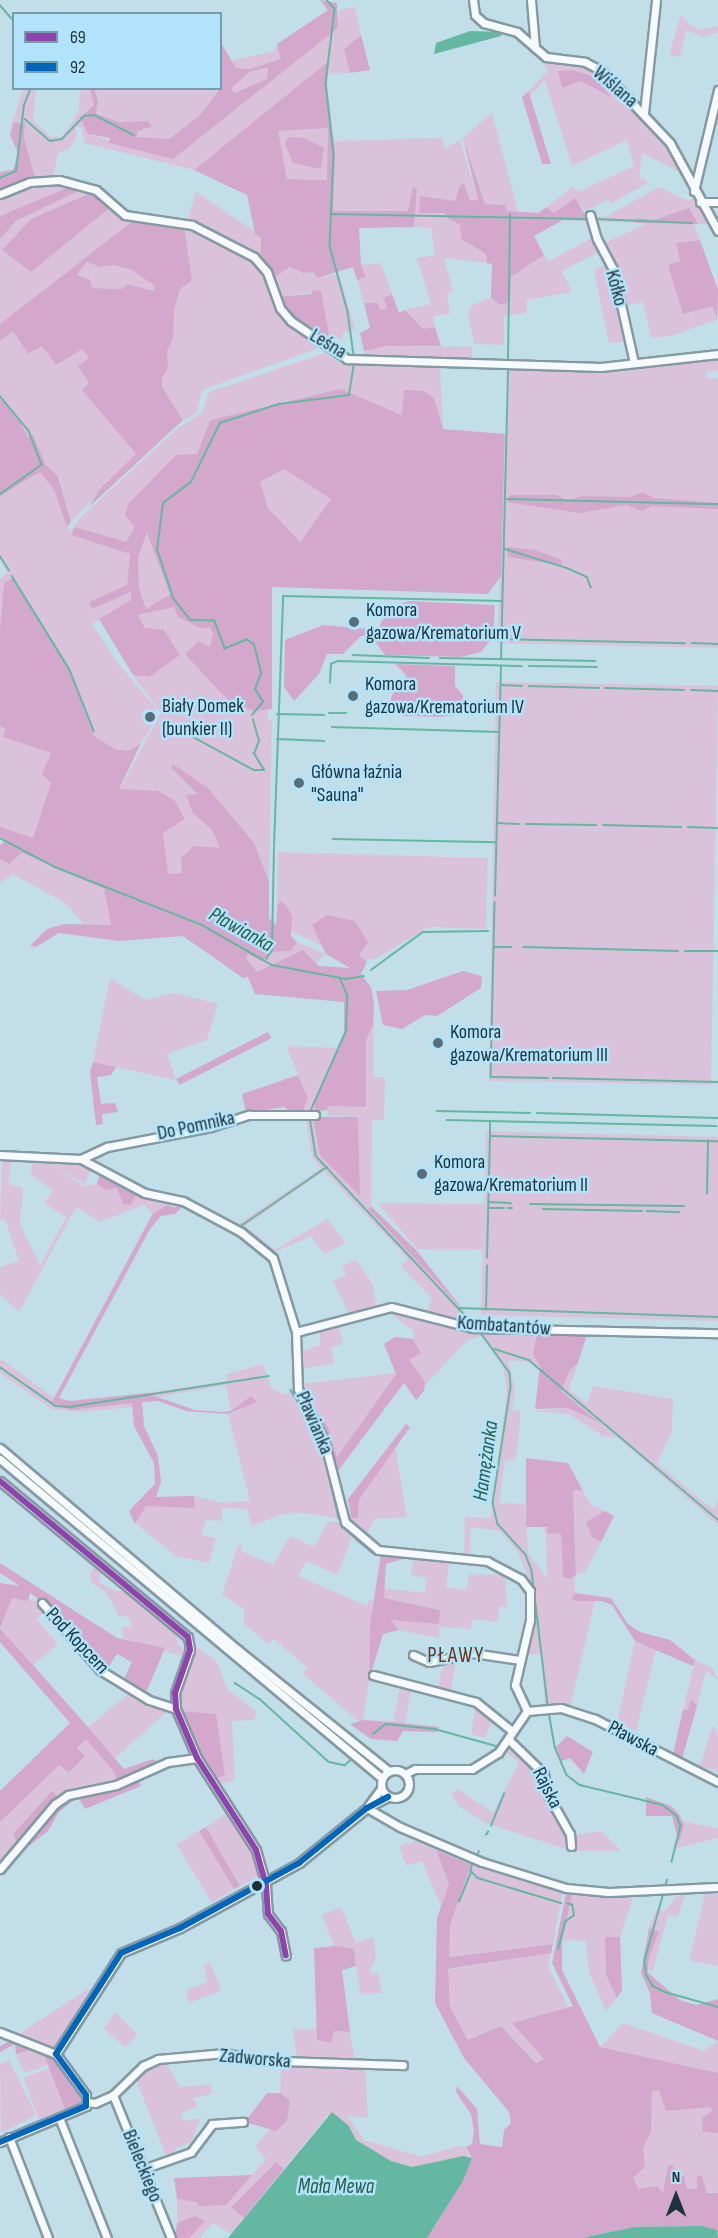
<!DOCTYPE html>
<html>
<head>
<meta charset="utf-8">
<style>
  body { margin:0 }
  #map { position:relative; width:718px; height:2238px; overflow:hidden; background:#c2dee9; font-family:"Sofia Sans Condensed",sans-serif }
  div>[style] { position:absolute }
  .green>* { inset:0; background:#dbc2db; transform-origin:0 0 }
  .forest>* { inset:0; background:#d3a8cc; transform-origin:0 0 }
  .water>* { inset:0; background:#64b7a0 }
  .stream>* { height:1.5px; margin:-0.75px; padding:0 0.75px; transform-origin:0.75px; border-radius:0.75px; background:#64b7a0 }
  .roads { filter:drop-shadow(2px 0 #849aa3) drop-shadow(-2px 0 #849aa3) drop-shadow(0 2px #849aa3) drop-shadow(0 -2px #849aa3) }
  .minor>* { height:7px; margin:-3.5px; padding:0 3.5px; transform-origin:3.5px; border-radius:3.5px; background:#f6fafc }
  .minor>.ring { margin:-3.5px; padding:0; box-sizing:content-box; background:none; border:7px solid #f6fafc; border-radius:50% }
  .bus-1>* { height:6px; margin:-3px; padding:0 3px; transform-origin:3px; border-radius:3px; background:#8e44ad }
  .bus-2>* { height:6px; margin:-3px; padding:0 3px; transform-origin:3px; border-radius:3px; background:#0065bd }
  .dots>* { width:16px; height:16px; translate:-50% -50%; box-sizing:border-box; border:3px solid #b1e4fa; border-radius:50% }
  span { translate:-50% -50%; white-space:nowrap; text-align:center; line-height:1.15; -webkit-text-stroke:5px #b1e4fa; paint-order:stroke }
  .street-label { font-size:20px; color:#1d323a }
  .poi-label { font-size:20px; color:#1d323a }
  .left { translate:0 -50%; text-align:left }
  .water-label { font-size:21px; color:#275e49; font-style:italic }
  .quarter-label { font-size:22px; color:#71330f; letter-spacing:1.5px }
  .legend { position:absolute; left:12px; top:12px; width:210px; height:78px; box-sizing:border-box; background:#b1e4fa; border:2px solid #769dad; margin:0; padding:8px 10px; list-style:none; font-size:18px; color:#1d323a }
  .legend li { display:flex; align-items:center; gap:12px; height:30px }
  .legend b { width:30px; border:2px solid #769dad }
  .north { position:absolute; left:646px; top:2166px; width:60px; height:60px; -webkit-text-stroke:4px #b1e4fa; paint-order:stroke; rotate:0deg; font-size:16px; font-weight:700; line-height:24px; text-align:center; color:#1d323a }
  .north::after { content:''; display:block; margin:auto; width:21px; height:27px; background:#1d323a; clip-path:polygon(50% 0,100% 100%,50% 72%,0 100%) }
</style>
</head>
<body>
<div id="map">
  <div class="green">
    <i style="clip-path:polygon(355px 7px,361px 35px,344px 49px,350px 73px,328px 74px,329px 62px,194px 170px,84px 143px,82px 128px,76px 127px,76px 138px,69px 149px,58px 153px,53px 177px,35px 177px,24px 138px,25px 124px,13px 122px,23px 89px,36px 89px,33px 120px,51px 137px,62px 136px,73px 121px,79px 110px,80px 89px,90px 89px,94px 105px,82px 114px,88px 134px,173px 159px,338px 28px,339px 10px)"></i>
    <i style="clip-path:polygon(681px 15px,691px 26px,701px 30px,718px 26px,718px 32px,703px 37px,686px 30px,680px 57px,669px 55px)"></i>
    <i style="clip-path:polygon(277px 44px,282px 59px,250px 69px,236px 68px,231px 61px,275px 51px)"></i>
    <i style="clip-path:polygon(542px 60px,594px 67px,667px 144px,684px 174px,642px 153px,639px 177px,649px 182px,611px 204px,608px 199px,590px 209px,583px 209px,581px 205px,554px 213px,547px 207px,573px 186px,578px 192px,634px 166px,627px 140px,572px 166px,545px 80px,530px 96px,529px 91px,548px 71px)"></i>
    <i style="clip-path:polygon(268px 68px,267px 79px,234px 94px,230px 88px,251px 71px)"></i>
    <i style="clip-path:polygon(94px 89px,218px 89px,200px 115px,168px 139px,136px 137px,138px 130px,149px 129px,149px 121px,119px 122px,96px 112px)"></i>
    <i style="clip-path:polygon(492px 113px,518px 212px,507px 211px,505px 205px,485px 204px,463px 138px)"></i>
    <i style="clip-path:polygon(329px 128px,328px 180px,287px 179px,277px 131px)"></i>
    <i style="clip-path:polygon(443px 138px,444px 149px,460px 140px,478px 200px,470px 200px,464px 184px,460px 185px,456px 201px,441px 202px,432px 196px,419px 212px,445px 213px,445px 218px,460px 225px,461px 239px,486px 254px,487px 263px,444px 258px,453px 291px,447px 295px,450px 314px,433px 316px,435px 327px,423px 329px,405px 310px,431px 304px,417px 258px,435px 255px,431px 228px,414px 227px,417px 188px,413px 187px,409px 211px,333px 212px,334px 141px)"></i>
    <i style="clip-path:polygon(52px 182px,74px 185px,93px 192px,31px 219px,2px 250px,31px 272px,112px 206px,134px 220px,0 324px,0 239px,16px 221px,79px 190px,74px 185px,0 216px,0 195px,30px 184px)"></i>
    <i style="clip-path:polygon(659px 187px,688px 201px,695px 197px,711px 224px,698px 224px,689px 208px,654px 220px,636px 218px,636px 223px,587px 221px,586px 216px,605px 217px)"></i>
    <i style="clip-path:polygon(196px 192px,254px 231px,261px 238px,261px 260px,187px 222px)"></i>
    <i style="clip-path:polygon(648px 223px,694px 224px,700px 240px,677px 243px,680px 261px,668px 265px,713px 306px,717px 320px,670px 336px,651px 338px,643px 302px,623px 306px,602px 244px)"></i>
    <i style="clip-path:polygon(184px 226px,253px 259px,265px 274px,278px 308px,324px 346px,210px 387px,202px 391px,197px 413px,183px 420px,162px 387px,162px 378px,168px 368px,167px 351px,173px 339px,174px 311px,180px 289px,192px 280px)"></i>
    <i style="clip-path:polygon(594px 237px,600px 251px,562px 271px,572px 292px,527px 300px,526px 313px,504px 316px,504px 345px,474px 344px,468px 314px,472px 305px,491px 298px,500px 305px,511px 277px,544px 255px,549px 261px)"></i>
    <i style="clip-path:polygon(87px 262px,100px 267px,114px 265px,132px 270px,156px 286px,154px 291px,127px 284px,122px 289px,92px 288px,77px 275px)"></i>
    <i style="clip-path:polygon(381px 263px,392px 294px,385px 298px,388px 309px,380px 311px,377px 303px,364px 303px,357px 280px,366px 277px,361px 265px)"></i>
    <i style="clip-path:polygon(608px 264px,612px 270px,627px 342px,609px 343px,594px 270px)"></i>
    <i style="clip-path:polygon(290px 267px,303px 273px,314px 272px,317px 278px,339px 274px,355px 329px,343px 333px,342px 340px,329px 334px,320px 291px,277px 297px,272px 279px)"></i>
    <i style="clip-path:polygon(13px 331px,27px 353px,42px 345px,82px 349px,89px 358px,89px 383px,82px 390px,136px 454px,71px 522px,59px 476px,46px 465px,33px 435px,28px 438px,17px 416px,0 399px,0 341px)"></i>
    <i style="clip-path:polygon(386px 346px,472px 347px,472px 361px,365px 357px,364px 351px)"></i>
    <i style="clip-path:polygon(325px 353px,341px 364px,440px 364px,443px 429px,434px 398px,403px 415px,341px 389px,210px 420px,197px 454px,126px 542px,71px 535px,130px 554px,127px 585px,89px 602px,92px 609px,131px 592px,132px 600px,92px 624px,116px 661px,156px 708px,156px 719px,141px 743px,129px 751px,115px 749px,94px 736px,69px 670px,4px 583px,0 630px,0 579px,7px 573px,0 558px,0 496px,40px 471px,54px 490px,70px 532px,81px 517px,178px 428px,202px 413px,209px 392px)"></i>
    <i style="clip-path:polygon(718px 357px,718px 371px,708px 371px,706px 378px,718px 379px,718px 648px,497px 643px,509px 367px,597px 370px)"></i>
    <i style="clip-path:polygon(121px 377px,129px 384px,117px 396px,100px 396px,94px 387px)"></i>
    <i style="clip-path:polygon(284px 469px,331px 499px,300px 542px,268px 508px,260px 482px)"></i>
    <i style="clip-path:polygon(148px 532px,170px 594px,146px 609px,139px 588px,138px 557px)"></i>
    <i style="clip-path:polygon(174px 606px,210px 627px,214px 633px,210px 647px,186px 654px,220px 692px,256px 711px,268px 710px,268px 720px,272px 721px,269px 881px,254px 843px,208px 788px,171px 769px,197px 795px,193px 813px,212px 830px,221px 849px,182px 873px,168px 875px,163px 833px,185px 819px,119px 790px,161px 713px,133px 675px,149px 677px,145px 628px,138px 615px)"></i>
    <i style="left:496px;top:682px;width:222px;height:399px;rotate:1deg"></i>
    <i style="clip-path:polygon(0 726px,5px 729px,3px 737px,51px 753px,51px 783px,33px 839px,0 827px)"></i>
    <i style="clip-path:polygon(278px 852px,488px 858px,486px 929px,429px 927px,377px 958px,357px 962px,276px 924px)"></i>
    <i style="clip-path:polygon(22px 853px,104px 889px,111px 925px,84px 924px,65px 903px,13px 874px,0 883px,0 859px,9px 864px)"></i>
    <i style="clip-path:polygon(297px 942px,326px 954px,316px 963px,303px 950px,257px 972px,246px 958px,248px 954px,261px 961px,273px 952px,291px 951px)"></i>
    <i style="clip-path:polygon(110px 978px,145px 1000px,173px 993px,218px 1004px,207px 1040px,167px 1054px,176px 1080px,93px 1062px)"></i>
    <i style="clip-path:polygon(374px 1004px,373px 1077px,385px 1078px,384px 1120px,372px 1121px,371px 1206px,368px 1209px,465px 1312px,475px 1324px,471px 1326px,427px 1312px,432px 1298px,401px 1266px,408px 1259px,324px 1171px,245px 1226px,275px 1250px,327px 1219px,346px 1243px,324px 1254px,311px 1236px,273px 1253px,237px 1225px,321px 1168px,312px 1157px,306px 1119px,358px 1117px,329px 1116px,327px 1110px,329px 1106px,366px 1107px,366px 1040px,373px 1025px)"></i>
    <i style="clip-path:polygon(286px 1046px,337px 1048px,315px 1099px,315px 1111px,303px 1111px,308px 1098px)"></i>
    <i style="clip-path:polygon(486px 1131px,718px 1137px,718px 1321px,481px 1315px,483px 1250px,417px 1249px,378px 1203px,484px 1204px)"></i>
    <i style="clip-path:polygon(2px 1158px,12px 1159px,8px 1184px,23px 1188px,20px 1224px,40px 1266px,66px 1217px,44px 1203px,53px 1190px,31px 1175px,33px 1160px,77px 1160px,92px 1166px,85px 1184px,57px 1168px,84px 1186px,97px 1184px,106px 1189px,117px 1188px,131px 1205px,137px 1193px,180px 1203px,175px 1208px,167px 1205px,153px 1213px,144px 1205px,100px 1222px,76px 1207px,19px 1312px,0 1294px,0 1267px,19px 1261px,5px 1219px,0 1220px)"></i>
    <i style="clip-path:polygon(356px 1260px,372px 1283px,376px 1306px,349px 1314px,333px 1281px,346px 1275px,342px 1266px)"></i>
    <i style="clip-path:polygon(387px 1311px,414px 1314px,470px 1330px,537px 1332px,539px 1370px,528px 1362px,508px 1360px,515px 1390px,512px 1410px,521px 1412px,516px 1458px,505px 1461px,499px 1503px,525px 1504px,528px 1553px,547px 1578px,546px 1534px,542px 1527px,561px 1534px,563px 1576px,574px 1576px,576px 1601px,595px 1601px,570px 1707px,545px 1705px,541px 1654px,525px 1654px,532px 1616px,532px 1586px,518px 1552px,500px 1531px,471px 1527px,470px 1557px,464px 1556px,465px 1517px,491px 1518px,507px 1392px,503px 1366px,481px 1336px,467px 1341px,425px 1385px,409px 1360px,414px 1331px)"></i>
    <i style="clip-path:polygon(338px 1324px,343px 1344px,331px 1347px,334px 1363px,303px 1369px,302px 1351px,320px 1345px,320px 1329px)"></i>
    <i style="clip-path:polygon(0 1358px,70px 1410px,132px 1403px,133px 1407px,80px 1412px,52px 1409px,0 1373px)"></i>
    <i style="clip-path:polygon(578px 1363px,569px 1389px,587px 1404px,593px 1386px,673px 1399px,672px 1431px,657px 1463px,702px 1501px,715px 1509px,718px 1499px,718px 1525px,618px 1438px,603px 1436px,569px 1414px,535px 1411px,568px 1408px,595px 1421px,561px 1391px,570px 1370px)"></i>
    <i style="clip-path:polygon(263px 1364px,271px 1388px,286px 1395px,294px 1385px,318px 1430px,343px 1519px,303px 1513px,282px 1514px,252px 1526px,247px 1509px,222px 1508px,222px 1521px,206px 1520px,201px 1535px,216px 1538px,209px 1563px,176px 1556px,136px 1524px,145px 1506px,195px 1508px,194px 1496px,222px 1503px,250px 1501px,228px 1414px,239px 1411px,251px 1396px,231px 1411px,226px 1385px,158px 1397px,146px 1393px,227px 1381px,227px 1374px)"></i>
    <i style="clip-path:polygon(396px 1373px,337px 1457px,328px 1427px,303px 1391px,302px 1384px)"></i>
    <i style="clip-path:polygon(395px 1446px,407px 1517px,374px 1519px,365px 1538px,351px 1518px,358px 1517px,359px 1500px)"></i>
    <i style="clip-path:polygon(573px 1490px,583px 1491px,590px 1504px,605px 1511px,596px 1518px,592px 1537px,601px 1542px,586px 1571px,576px 1575px)"></i>
    <i style="clip-path:polygon(329px 1521px,344px 1524px,377px 1552px,373px 1555px,352px 1537px,337px 1575px,307px 1561px,298px 1576px,367px 1606px,369px 1600px,373px 1601px,369px 1680px,363px 1720px,358px 1721px,303px 1674px,307px 1667px,274px 1639px,268px 1644px,244px 1624px,244px 1609px,222px 1595px,238px 1545px,243px 1545px,241px 1551px,273px 1565px,290px 1536px,314px 1547px)"></i>
    <i style="clip-path:polygon(414px 1556px,450px 1559px,446px 1587px,467px 1590px,469px 1574px,505px 1575px,507px 1607px,500px 1606px,497px 1622px,472px 1619px,471px 1629px,439px 1627px,439px 1638px,398px 1630px,390px 1620px,440px 1610px,384px 1598px,382px 1588px,425px 1593px,427px 1578px,411px 1575px)"></i>
    <i style="clip-path:polygon(94px 1567px,101px 1572px,99px 1583px,116px 1591px,128px 1591px,176px 1632px,178px 1645px,188px 1652px,186px 1657px,122px 1638px,122px 1627px,132px 1627px,128px 1617px,119px 1616px,106px 1592px,92px 1583px,90px 1575px)"></i>
    <i style="clip-path:polygon(12px 1597px,36px 1601px,45px 1610px,36px 1619px,58px 1644px,33px 1665px,0 1627px)"></i>
    <i style="clip-path:polygon(635px 1641px,656px 1649px,636px 1731px,617px 1723px)"></i>
    <i style="clip-path:polygon(196px 1646px,217px 1662px,227px 1689px,257px 1712px,254px 1720px,232px 1721px,235px 1780px,221px 1784px,215px 1778px,224px 1776px,221px 1747px,179px 1711px,178px 1698px)"></i>
    <i style="clip-path:polygon(456px 1659px,451px 1692px,438px 1689px,443px 1662px)"></i>
    <i style="clip-path:polygon(695px 1660px,712px 1668px,718px 1680px,706px 1671px,697px 1706px,691px 1700px,688px 1710px,683px 1710px)"></i>
    <i style="clip-path:polygon(401px 1685px,411px 1689px,405px 1723px,393px 1722px)"></i>
    <i style="clip-path:polygon(130px 1693px,169px 1710px,115px 1758px,88px 1727px)"></i>
    <i style="clip-path:polygon(476px 1704px,493px 1717px,485px 1738px,471px 1734px)"></i>
    <i style="clip-path:polygon(713px 1725px,718px 1737px,718px 1771px,692px 1765px,701px 1763px)"></i>
    <i style="clip-path:polygon(86px 1738px,115px 1773px,117px 1783px,70px 1790px,58px 1797px,52px 1792px,19px 1845px,0 1866px,0 1822px,60px 1764px,69px 1773px,85px 1757px,77px 1748px)"></i>
    <i style="clip-path:polygon(513px 1747px,542px 1774px,570px 1839px,569px 1850px,486px 1823px,460px 1807px,451px 1794px,458px 1789px,493px 1813px,519px 1763px,505px 1751px)"></i>
    <i style="clip-path:polygon(230px 1812px,257px 1856px,261px 1875px,240px 1886px,206px 1827px)"></i>
    <i style="clip-path:polygon(682px 1821px,718px 1829px,718px 1838px,678px 1848px,674px 1846px,675px 1840px,680px 1843px)"></i>
    <i style="left:199px;top:1831px;width:68px;height:26px;rotate:59deg"></i>
    <i style="clip-path:polygon(601px 1831px,621px 1851px,575px 1851px,574px 1835px)"></i>
    <i style="clip-path:polygon(415px 1841px,436px 1850px,449px 1884px,442px 1909px,422px 1861px,406px 1866px,399px 1846px)"></i>
    <i style="clip-path:polygon(471px 1865px,562px 1893px,553px 1944px,448px 1957px,450px 1925px)"></i>
    <i style="clip-path:polygon(705px 1893px,718px 1894px,718px 1966px,691px 1961px,690px 1957px)"></i>
    <i style="clip-path:polygon(572px 1895px,633px 1898px,620px 1937px,605px 1938px,606px 1975px,617px 1998px,606px 2011px,589px 1972px,586px 1941px,563px 1940px)"></i>
    <i style="clip-path:polygon(685px 1895px,678px 1916px,668px 1915px,651px 1977px,649px 1958px,659px 1932px,649px 1928px,656px 1910px,665px 1911px,677px 1896px)"></i>
    <i style="clip-path:polygon(341px 1907px,356px 1943px,374px 1937px,376px 1959px,370px 1969px,372px 1974px,378px 1973px,382px 1993px,360px 1994px,354px 1950px,334px 1946px,322px 1915px)"></i>
    <i style="clip-path:polygon(551px 1953px,548px 1966px,568px 2007px,513px 2023px,544px 2059px,537px 2063px,501px 2026px,468px 2040px,450px 2007px,447px 1970px)"></i>
    <i style="clip-path:polygon(210px 1962px,221px 1991px,189px 2003px,186px 1990px,208px 1982px,204px 1965px)"></i>
    <i style="clip-path:polygon(90px 1988px,54px 2052px,19px 2034px)"></i>
    <i style="clip-path:polygon(115px 2012px,138px 2035px,125px 2047px,104px 2029px)"></i>
    <i style="clip-path:polygon(623px 2023px,704px 2051px,718px 2041px,718px 2073px,600px 2047px)"></i>
    <i style="clip-path:polygon(293px 2029px,317px 2029px,317px 2040px,331px 2042px,333px 2031px,350px 2032px,355px 2061px,297px 2059px)"></i>
    <i style="clip-path:polygon(33px 2049px,45px 2057px,48px 2065px,24px 2073px,16px 2054px)"></i>
    <i style="clip-path:polygon(9px 2060px,36px 2115px,1px 2133px,0 2064px)"></i>
    <i style="clip-path:polygon(164px 2060px,180px 2087px,211px 2084px,212px 2094px,193px 2098px,198px 2107px,181px 2113px,184px 2121px,201px 2118px,191px 2142px,174px 2149px,176px 2154px,167px 2158px,135px 2077px,146px 2066px)"></i>
    <i style="clip-path:polygon(281px 2063px,365px 2067px,368px 2118px,347px 2116px,364px 2140px,422px 2157px,458px 2146px,466px 2147px,468px 2156px,412px 2167px,391px 2161px,369px 2149px,356px 2140px,349px 2126px,328px 2115px,284px 2169px,276px 2162px,231px 2206px,244px 2218px,232px 2234px,213px 2223px,199px 2238px,189px 2238px,204px 2221px,195px 2217px,177px 2223px,177px 2199px,226px 2205px,266px 2159px,255px 2147px,270px 2129px,276px 2131px,287px 2121px,290px 2100px,280px 2093px)"></i>
    <i style="left:50px;top:2068px;width:44px;height:28px;rotate:70deg"></i>
    <i style="clip-path:polygon(659px 2089px,667px 2110px,710px 2107px,713px 2111px,702px 2118px,703px 2132px,718px 2132px,718px 2193px,687px 2189px,668px 2166px,666px 2191px,639px 2189px,633px 2178px,645px 2165px,643px 2148px,651px 2131px,652px 2091px)"></i>
  </div>
  <div class="forest">
    <i style="clip-path:polygon(evenodd,320px 0,337px 3px,338px 28px,173px 159px,109px 143px,110px 138px,88px 134px,80px 117px,94px 105px,90px 89px,94px 89px,98px 101px,96px 113px,119px 122px,148px 121px,152px 127px,138px 131px,136px 137px,169px 139px,200px 115px,220px 88px,221px 43px,236px 68px,250px 69px,281px 59px,277px 44px,328px 10px,320px 0,268px 68px,267px 79px,234px 93px,231px 88px,251px 71px,268px 68px)"></i>
    <i style="clip-path:polygon(361px 35px,370px 70px,350px 73px,344px 49px)"></i>
    <i style="clip-path:polygon(evenodd,329px 61px,327px 85px,335px 152px,333px 211px,408px 211px,413px 187px,417px 188px,414px 227px,359px 228px,361px 265px,366px 277px,357px 280px,353px 267px,317px 278px,314px 272px,303px 273px,290px 267px,272px 279px,261px 260px,261px 238px,255px 234px,247px 195px,194px 170px,329px 61px,328px 128px,327px 180px,287px 179px,278px 131px,328px 128px)"></i>
    <i style="clip-path:polygon(572px 70px,595px 77px,611px 97px,581px 81px,562px 88px,558px 71px)"></i>
    <i style="clip-path:polygon(529px 91px,530px 96px,551px 164px,542px 164px,522px 97px)"></i>
    <i style="clip-path:polygon(13px 122px,25px 124px,24px 138px,35px 177px,0 191px,0 172px,13px 170px,18px 153px,10px 135px)"></i>
    <i style="clip-path:polygon(288px 137px,304px 138px,324px 148px,321px 169px,293px 163px,285px 144px)"></i>
    <i style="clip-path:polygon(463px 138px,485px 204px,505px 205px,507px 211px,538px 213px,547px 207px,554px 213px,575px 198px,586px 216px,587px 221px,563px 220px,534px 236px,544px 255px,511px 277px,510px 302px,500px 305px,491px 298px,492px 264px,487px 263px,486px 254px,461px 239px,460px 225px,445px 217px,445px 213px,419px 213px,420px 196px,455px 201px,460px 185px,464px 184px,470px 200px,478px 200px)"></i>
    <i style="clip-path:polygon(74px 185px,80px 190px,16px 221px,0 239px,0 216px)"></i>
    <i style="clip-path:polygon(93px 192px,112px 206px,31px 272px,2px 250px,31px 219px)"></i>
    <i style="clip-path:polygon(689px 208px,698px 224px,636px 223px,636px 218px,654px 220px)"></i>
    <i style="clip-path:polygon(evenodd,134px 220px,184px 226px,192px 280px,180px 289px,174px 311px,173px 339px,167px 351px,168px 368px,162px 378px,162px 387px,183px 420px,89px 507px,99px 490px,136px 454px,82px 390px,89px 383px,78px 366px,89px 358px,82px 349px,56px 365px,42px 346px,28px 354px,13px 331px,0 341px,0 324px,134px 220px,87px 262px,100px 267px,114px 265px,132px 270px,155px 286px,154px 291px,127px 284px,122px 289px,92px 288px,90px 280px,77px 275px,87px 262px)"></i>
    <i style="clip-path:polygon(700px 240px,718px 290px,717px 320px,713px 306px,683px 314px,668px 265px,680px 261px,676px 243px)"></i>
    <i style="clip-path:polygon(313px 290px,321px 291px,329px 334px,325px 342px,291px 319px,277px 297px,311px 294px)"></i>
    <i style="clip-path:polygon(392px 294px,399px 313px,405px 310px,423px 329px,435px 327px,441px 346px,386px 346px,364px 351px,360px 333px,370px 328px,364px 303px,378px 303px,380px 310px,387px 309px,384px 298px)"></i>
    <i style="clip-path:polygon(evenodd,341px 389px,402px 415px,404px 390px,424px 391px,434px 398px,443px 429px,505px 434px,501px 576px,488px 594px,272px 587px,272px 709px,256px 711px,233px 704px,220px 692px,185px 654px,199px 641px,210px 647px,213px 633px,210px 627px,202px 629px,178px 617px,174px 607px,138px 615px,145px 628px,164px 630px,180px 655px,149px 677px,133px 675px,99px 619px,131px 600px,131px 592px,92px 609px,89px 602px,127px 585px,130px 554px,71px 535px,75px 527px,126px 542px,135px 527px,125px 515px,129px 503px,176px 455px,197px 454px,210px 420px,341px 389px,284px 469px,331px 499px,300px 542px,268px 508px,260px 482px,284px 469px,341px 389px,147px 533px,170px 594px,146px 609px,139px 588px,138px 557px,147px 533px)"></i>
    <i style="clip-path:polygon(0 399px,17px 416px,28px 437px,33px 435px,46px 465px,58px 476px,71px 522px,67px 527px,54px 490px,40px 472px,0 496px)"></i>
    <i style="clip-path:polygon(643px 492px,654px 498px,718px 503px,718px 509px,652px 506px,642px 511px,626px 505px,579px 513px,507px 502px,510px 495px,556px 495px,569px 501px,581px 496px,630px 497px)"></i>
    <i style="clip-path:polygon(507px 547px,535px 550px,562px 560px,561px 565px,508px 557px)"></i>
    <i style="clip-path:polygon(12px 578px,69px 670px,94px 736px,115px 749px,129px 751px,141px 743px,119px 789px,158px 791px,175px 801px,185px 819px,163px 833px,168px 874px,182px 873px,181px 858px,194px 846px,220px 848px,212px 830px,193px 813px,186px 795px,197px 794px,171px 768px,173px 764px,208px 788px,254px 843px,269px 881px,269px 918px,276px 925px,278px 904px,280px 901px,286px 905px,292px 916px,291px 936px,297px 942px,291px 951px,273px 952px,261px 961px,248px 954px,246px 958px,257px 972px,303px 950px,319px 966px,350px 968px,326px 954px,312px 925px,327px 915px,355px 921px,368px 942px,359px 955px,367px 962px,361px 974px,371px 987px,374px 1004px,373px 1025px,366px 1040px,366px 1107px,329px 1106px,327px 1110px,315px 1111px,315px 1099px,344px 1032px,344px 1002px,255px 994px,248px 977px,243px 978px,183px 936px,119px 941px,59px 933px,36px 947px,30px 946px,47px 929px,65px 924px,111px 925px,104px 889px,22px 853px,9px 864px,0 859px,0 845px,6px 840px,0 836px,0 827px,33px 838px,51px 783px,42px 774px,51px 753px,3px 737px,5px 729px,0 726px,0 630px,4px 583px)"></i>
    <i style="clip-path:polygon(408px 601px,495px 605px,493px 637px,481px 652px,461px 657px,385px 655px,370px 635px,361px 636px,343px 654px,327px 654px,319px 674px,294px 701px,284px 687px,285px 640px,323px 625px,379px 630px,381px 622px,396px 606px)"></i>
    <i style="clip-path:polygon(395px 664px,455px 666px,455px 686px,463px 695px,462px 704px,465px 708px,455px 715px,440px 717px,403px 716px,390px 703px,394px 689px,400px 693px,406px 675px)"></i>
    <i style="clip-path:polygon(463px 971px,482px 976px,481px 988px,437px 1016px,425px 1015px,402px 1029px,383px 1025px,376px 991px,407px 990px)"></i>
    <i style="left:268px;top:1032px;width:7px;height:103px;rotate:63deg"></i>
    <i style="clip-path:polygon(93px 1062px,116px 1067px,111px 1075px,97px 1077px,101px 1104px,115px 1103px,118px 1112px,102px 1114px,103px 1124px,96px 1125px,90px 1072px)"></i>
    <i style="clip-path:polygon(298px 1075px,308px 1098px,303px 1111px,290px 1112px,284px 1107px,246px 1113px,242px 1094px)"></i>
    <i style="clip-path:polygon(313px 1117px,358px 1117px,360px 1196px,320px 1155px)"></i>
    <i style="clip-path:polygon(101px 1170px,137px 1193px,131px 1205px,123px 1204px,117px 1188px,106px 1190px,97px 1184px)"></i>
    <i style="clip-path:polygon(180px 1203px,184px 1205px,175px 1214px,161px 1216px,150px 1229px,59px 1398px,70px 1401px,146px 1393px,195px 1410px,223px 1412px,231px 1411px,251px 1396px,257px 1402px,228px 1414px,186px 1411px,158px 1401px,142px 1402px,144px 1426px,158px 1456px,161px 1482px,156px 1497px,194px 1496px,195px 1508px,146px 1506px,135px 1524px,129px 1511px,155px 1484px,154px 1463px,134px 1426px,132px 1403px,70px 1410px,52px 1402px,153px 1213px,167px 1205px,175px 1208px)"></i>
    <i style="clip-path:polygon(371px 1206px,417px 1251px,465px 1312px,368px 1209px)"></i>
    <i style="clip-path:polygon(537px 1334px,587px 1334px,578px 1363px,570px 1370px,561px 1391px,598px 1422px,568px 1408px,535px 1409px,540px 1366px,533px 1354px)"></i>
    <i style="clip-path:polygon(395px 1337px,413px 1339px,421px 1353px,409px 1360px,425px 1382px,424px 1391px,416px 1400px,404px 1383px,338px 1471px,325px 1428px,313px 1408px,328px 1427px,337px 1457px,396px 1374px,384px 1344px)"></i>
    <i style="clip-path:polygon(406px 1424px,410px 1427px,359px 1500px,358px 1518px,351px 1518px,348px 1499px)"></i>
    <i style="clip-path:polygon(526px 1458px,568px 1463px,583px 1491px,573px 1490px,576px 1575px,570px 1579px,563px 1577px,561px 1534px,547px 1533px,547px 1527px,526px 1527px)"></i>
    <i style="clip-path:polygon(605px 1511px,614px 1516px,601px 1542px,592px 1537px,586px 1522px)"></i>
    <i style="clip-path:polygon(381px 1554px,401px 1555px,403px 1559px,386px 1564px,384px 1598px,440px 1610px,439px 1624px,391px 1620px,398px 1630px,383px 1634px,369px 1680px,370px 1625px)"></i>
    <i style="clip-path:polygon(0 1563px,117px 1638px,165px 1648px,145px 1695px,122px 1683px,132px 1662px,117px 1654px,106px 1671px,51px 1608px,30px 1593px,28px 1601px,12px 1598px,0 1628px,88px 1727px,124px 1769px,153px 1759px,158px 1763px,117px 1783px,115px 1773px,86px 1739px,77px 1748px,85px 1756px,69px 1773px,59px 1765px,0 1822px,0 1791px,70px 1723px,0 1642px,0 1583px,20px 1586px,0 1573px)"></i>
    <i style="clip-path:polygon(575px 1593px,611px 1598px,628px 1624px,640px 1632px,670px 1640px,695px 1660px,693px 1666px,635px 1641px,612px 1605px,602px 1601px,576px 1601px,571px 1599px)"></i>
    <i style="clip-path:polygon(691px 1699px,697px 1706px,682px 1759px,673px 1754px,683px 1710px,688px 1710px)"></i>
    <i style="clip-path:polygon(179px 1711px,216px 1714px,225px 1776px,215px 1778px,200px 1757px)"></i>
    <i style="clip-path:polygon(363px 1720px,392px 1722px,439px 1727px,437px 1732px,403px 1731px,397px 1741px,371px 1739px,350px 1724px)"></i>
    <i style="clip-path:polygon(567px 1736px,593px 1752px,584px 1774px,570px 1758px,561px 1761px,556px 1747px)"></i>
    <i style="clip-path:polygon(138px 1778px,141px 1786px,85px 1809px,78px 1797px,59px 1812px,48px 1831px,18px 1855px,63px 1800px)"></i>
    <i style="clip-path:polygon(52px 1791px,58px 1797px,19px 1845px,13px 1834px)"></i>
    <i style="clip-path:polygon(646px 1797px,671px 1806px,679px 1814px,684px 1825px,679px 1843px,672px 1816px,646px 1816px)"></i>
    <i style="clip-path:polygon(206px 1827px,240px 1886px,234px 1889px,199px 1831px)"></i>
    <i style="clip-path:polygon(436px 1850px,471px 1865px,450px 1925px,449px 1957px,553px 1944px,551px 1953px,448px 1969px,450px 2007px,468px 2040px,501px 2026px,536px 2063px,544px 2059px,512px 2023px,573px 2006px,552px 1963px,566px 1894px,572px 1895px,562px 1942px,562px 1970px,600px 2047px,718px 2073px,718px 2133px,703px 2132px,702px 2118px,712px 2111px,710px 2107px,666px 2111px,659px 2090px,652px 2091px,651px 2131px,643px 2148px,645px 2166px,633px 2178px,639px 2189px,657px 2186px,663px 2193px,668px 2165px,673px 2165px,674px 2176px,684px 2176px,687px 2189px,697px 2189px,697px 2176px,702px 2176px,707px 2193px,718px 2193px,718px 2232px,701px 2226px,634px 2227px,582px 2238px,427px 2238px,463px 2181px,472px 2158px,466px 2147px,472px 2144px,474px 2131px,471px 2114px,456px 2092px,457px 2086px,477px 2109px,480px 2144px,502px 2147px,504px 2130px,511px 2123px,509px 2112px,464px 2058px,435px 2003px,437px 1918px,449px 1884px)"></i>
    <i style="clip-path:polygon(649px 1928px,659px 1932px,649px 1958px,648px 1973px,680px 2000px,696px 2005px,718px 1999px,718px 2041px,652px 2013px,650px 1993px,641px 1973px)"></i>
    <i style="clip-path:polygon(605px 1937px,620px 1937px,622px 1990px,617px 1998px,606px 1975px)"></i>
    <i style="clip-path:polygon(336px 1946px,354px 1949px,356px 1966px,342px 1970px,350px 2032px,334px 2031px,331px 2043px,317px 2040px,314px 1948px)"></i>
    <i style="clip-path:polygon(13px 2032px,53px 2056px,82px 2097px,78px 2108px,65px 2109px,45px 2057px,33px 2049px,16px 2054px,15px 2044px,0 2052px,0 2046px,14px 2039px)"></i>
    <i style="clip-path:polygon(267px 2093px,280px 2093px,290px 2100px,287px 2121px,276px 2131px,245px 2122px)"></i>
    <i style="clip-path:polygon(276px 2162px,284px 2169px,244px 2218px,231px 2207px)"></i>
    <i style="clip-path:polygon(252px 2175px,226px 2205px,199px 2206px,197px 2202px,177px 2199px,174px 2178px)"></i>
    <i style="clip-path:polygon(195px 2216px,205px 2221px,189px 2238px,175px 2238px,177px 2223px)"></i>
  </div>
  <div class="water">
    <i style="clip-path:polygon(470px 31px,502px 32px,501px 36px,434px 54px,436px 43px)"></i>
    <i style="clip-path:polygon(332px 2112px,349px 2126px,356px 2140px,391px 2161px,412px 2167px,463px 2156px,472px 2158px,463px 2181px,427px 2238px,228px 2238px)"></i>
    <i style="clip-path:polygon(701px 2226px,717px 2230px,718px 2238px,582px 2238px,634px 2227px)"></i>
  </div>
  <div class="stream">
    <i style="left:327px;top:0;width:12px;rotate:48deg"></i>
    <i style="left:335px;top:9px;width:75px;rotate:96.9deg"></i>
    <i style="left:326px;top:83px;width:72px;rotate:83.7deg"></i>
    <i style="left:334px;top:155px;width:91px;rotate:92.5deg"></i>
    <i style="left:330px;top:246px;width:68px;rotate:74.7deg"></i>
    <i style="left:348px;top:312px;width:43px;rotate:82.1deg"></i>
    <i style="left:0;top:5px;width:21px;rotate:49deg"></i>
    <i style="left:25px;top:119px;width:33px;rotate:41deg"></i>
    <i style="left:50px;top:141px;width:12px;rotate:-9deg"></i>
    <i style="left:62px;top:139px;width:32px;rotate:-46deg"></i>
    <i style="left:84px;top:116px;width:10px;rotate:-6deg"></i>
    <i style="left:94px;top:115px;width:45px;rotate:26.6deg"></i>
    <i style="left:0;top:178px;width:17px;rotate:-24deg"></i>
    <i style="left:16px;top:171px;width:66px;rotate:-83.1deg"></i>
    <i style="left:24px;top:105px;width:18px;rotate:-68deg"></i>
    <i style="left:332px;top:214px;width:254px;rotate:1.1deg"></i>
    <i style="left:595px;top:219px;width:97px;rotate:2.4deg"></i>
    <i style="left:508px;top:360px;width:145px;rotate:-89.2deg"></i>
    <i style="left:0;top:396px;width:45px;rotate:50.4deg"></i>
    <i style="left:29px;top:431px;width:36px;rotate:69deg"></i>
    <i style="left:42px;top:465px;width:52px;rotate:144.5deg"></i>
    <i style="left:507px;top:499px;width:211px;rotate:1.4deg"></i>
    <i style="left:505px;top:549px;width:65px;rotate:17deg"></i>
    <i style="left:567px;top:568px;width:22px;rotate:24deg"></i>
    <i style="left:587px;top:577px;width:11px;rotate:68deg"></i>
    <i style="left:0;top:556px;width:17px;rotate:57deg"></i>
    <i style="left:12px;top:576px;width:110px;rotate:58.3deg"></i>
    <i style="left:70px;top:670px;width:66px;rotate:68.5deg"></i>
    <i style="left:502px;top:639px;width:183px;rotate:1.3deg"></i>
    <i style="left:692px;top:643px;width:26px;rotate:2deg"></i>
    <i style="left:353px;top:655px;width:76px;rotate:2.3deg"></i>
    <i style="left:440px;top:658px;width:155px;rotate:1.1deg"></i>
    <i style="left:501px;top:659px;width:291px;rotate:-88.6deg"></i>
    <i style="left:529px;top:666px;width:68px;rotate:0.8deg"></i>
    <i style="left:330px;top:683px;width:19px;rotate:-87deg"></i>
    <i style="left:331px;top:664px;width:8px;rotate:-23deg"></i>
    <i style="left:338px;top:661px;width:184px;rotate:1.6deg"></i>
    <i style="left:502px;top:685px;width:20px;rotate:3deg"></i>
    <i style="left:529px;top:686px;width:70px;rotate:1.6deg"></i>
    <i style="left:605px;top:688px;width:79px;rotate:1.5deg"></i>
    <i style="left:691px;top:690px;width:27px;rotate:2deg"></i>
    <i style="left:329px;top:713px;width:17px"></i>
    <i style="left:277px;top:714px;width:47px;rotate:1.2deg"></i>
    <i style="left:252px;top:715px;width:17px;rotate:-50deg"></i>
    <i style="left:263px;top:702px;width:15px;rotate:-122deg"></i>
    <i style="left:255px;top:689px;width:17px;rotate:-69deg"></i>
    <i style="left:261px;top:673px;width:29px;rotate:-104deg"></i>
    <i style="left:254px;top:645px;width:9px;rotate:-144deg"></i>
    <i style="left:247px;top:640px;width:24px;rotate:158deg"></i>
    <i style="left:225px;top:649px;width:30px;rotate:-111deg"></i>
    <i style="left:214px;top:621px;width:24px;rotate:-178deg"></i>
    <i style="left:190px;top:620px;width:28px;rotate:-128deg"></i>
    <i style="left:173px;top:598px;width:51px;rotate:-108.4deg"></i>
    <i style="left:157px;top:550px;width:47px;rotate:-82.7deg"></i>
    <i style="left:163px;top:503px;width:35px;rotate:-37deg"></i>
    <i style="left:191px;top:482px;width:66px;rotate:-63.8deg"></i>
    <i style="left:220px;top:423px;width:62px;rotate:-17.9deg"></i>
    <i style="left:279px;top:404px;width:71px;rotate:-7.3deg"></i>
    <i style="left:349px;top:395px;width:32px;rotate:-81deg"></i>
    <i style="left:332px;top:727px;width:167px;rotate:1.7deg"></i>
    <i style="left:184px;top:732px;width:80px;rotate:28.5deg"></i>
    <i style="left:254px;top:770px;width:10px"></i>
    <i style="left:264px;top:770px;width:19px;rotate:-122deg"></i>
    <i style="left:254px;top:754px;width:14px;rotate:-69deg"></i>
    <i style="left:259px;top:741px;width:22px;rotate:-106deg"></i>
    <i style="left:277px;top:739px;width:47px;rotate:2.4deg"></i>
    <i style="left:498px;top:823px;width:21px;rotate:3deg"></i>
    <i style="left:526px;top:824px;width:70px;rotate:0.8deg"></i>
    <i style="left:603px;top:825px;width:78px;rotate:1.5deg"></i>
    <i style="left:688px;top:827px;width:30px;rotate:2deg"></i>
    <i style="left:0;top:838px;width:62px;rotate:27.8deg"></i>
    <i style="left:55px;top:867px;width:158px;rotate:21.5deg"></i>
    <i style="left:202px;top:925px;width:81px;rotate:29.7deg"></i>
    <i style="left:272px;top:965px;width:75px;rotate:10.7deg"></i>
    <i style="left:346px;top:979px;width:18px;rotate:-9deg"></i>
    <i style="left:333px;top:839px;width:163px;rotate:1.1deg"></i>
    <i style="left:274px;top:846px;width:250px;rotate:-87.9deg"></i>
    <i style="left:283px;top:596px;width:219px;rotate:1.3deg"></i>
    <i style="left:495px;top:896px;width:230px;rotate:-88.5deg"></i>
    <i style="left:495px;top:902px;width:175px;rotate:91.3deg"></i>
    <i style="left:491px;top:1077px;width:57px;rotate:1deg"></i>
    <i style="left:494px;top:947px;width:17px"></i>
    <i style="left:523px;top:947px;width:155px;rotate:1.5deg"></i>
    <i style="left:685px;top:951px;width:33px"></i>
    <i style="left:266px;top:959px;width:11px;rotate:-56deg"></i>
    <i style="left:272px;top:950px;width:102px;rotate:-88.9deg"></i>
    <i style="left:371px;top:970px;width:64px;rotate:-36.2deg"></i>
    <i style="left:423px;top:932px;width:65px;rotate:-0.9deg"></i>
    <i style="left:553px;top:1078px;width:165px;rotate:1.4deg"></i>
    <i style="left:437px;top:1111px;width:93px;rotate:1.2deg"></i>
    <i style="left:310px;top:1112px;width:89px;rotate:-66deg"></i>
    <i style="left:346px;top:1031px;width:36px;rotate:-88deg"></i>
    <i style="left:347px;top:995px;width:17px;rotate:-114deg"></i>
    <i style="left:537px;top:1113px;width:181px;rotate:1.6deg"></i>
    <i style="left:310px;top:1117px;width:39px;rotate:81deg"></i>
    <i style="left:316px;top:1156px;width:230px;rotate:46.9deg"></i>
    <i style="left:447px;top:1120px;width:269px;rotate:1.3deg"></i>
    <i style="left:490px;top:1135px;width:13px;rotate:-90deg"></i>
    <i style="left:707px;top:1194px;width:53px;rotate:-88.9deg"></i>
    <i style="left:489px;top:1202px;width:22px;rotate:3deg"></i>
    <i style="left:530px;top:1204px;width:154px;rotate:0.7deg"></i>
    <i style="left:489px;top:1208px;width:15px"></i>
    <i style="left:508px;top:1208px;width:4px"></i>
    <i style="left:543px;top:1209px;width:99px;rotate:1.2deg"></i>
    <i style="left:647px;top:1211px;width:32px;rotate:2deg"></i>
    <i style="left:275px;top:1253px;width:43px;rotate:-141.5deg"></i>
    <i style="left:241px;top:1226px;width:104px;rotate:-34.5deg"></i>
    <i style="left:487px;top:1258px;width:122px;rotate:-88.6deg"></i>
    <i style="left:490px;top:1136px;width:227px;rotate:1.3deg"></i>
    <i style="left:458px;top:1308px;width:260px;rotate:2deg"></i>
    <i style="left:486px;top:1310px;width:44px;rotate:-88.7deg"></i>
    <i style="left:481px;top:1333px;width:49px;rotate:54.1deg"></i>
    <i style="left:510px;top:1373px;width:14px;rotate:86deg"></i>
    <i style="left:511px;top:1387px;width:117px;rotate:98.8deg"></i>
    <i style="left:493px;top:1503px;width:22px;rotate:77deg"></i>
    <i style="left:498px;top:1524px;width:42px;rotate:47.9deg"></i>
    <i style="left:526px;top:1555px;width:17px;rotate:69deg"></i>
    <i style="left:532px;top:1571px;width:136px;rotate:83.2deg"></i>
    <i style="left:495px;top:1349px;width:36px;rotate:18deg"></i>
    <i style="left:529px;top:1360px;width:248px;rotate:40.2deg"></i>
    <i style="left:0;top:1367px;width:68px;rotate:34.9deg"></i>
    <i style="left:56px;top:1406px;width:13px;rotate:4deg"></i>
    <i style="left:69px;top:1407px;width:202px;rotate:-8.8deg"></i>
    <i style="left:291px;top:1390px;width:39px;rotate:59deg"></i>
    <i style="left:324px;top:1452px;width:68px;rotate:77.2deg"></i>
    <i style="left:341px;top:1525px;width:13px;rotate:42deg"></i>
    <i style="left:356px;top:1539px;width:22px;rotate:39deg"></i>
    <i style="left:235px;top:1683px;width:30px;rotate:33deg"></i>
    <i style="left:260px;top:1699px;width:93px;rotate:42.4deg"></i>
    <i style="left:329px;top:1762px;width:16px;rotate:11deg"></i>
    <i style="left:345px;top:1765px;width:9px;rotate:-41deg"></i>
    <i style="left:549px;top:1712px;width:36px;rotate:80deg"></i>
    <i style="left:555px;top:1747px;width:30px;rotate:67deg"></i>
    <i style="left:567px;top:1775px;width:16px;rotate:38deg"></i>
    <i style="left:580px;top:1785px;width:85px;rotate:13.5deg"></i>
    <i style="left:663px;top:1805px;width:18px;rotate:38deg"></i>
    <i style="left:677px;top:1816px;width:11px;rotate:68deg"></i>
    <i style="left:681px;top:1826px;width:37px;rotate:104deg"></i>
    <i style="left:373px;top:1734px;width:16px;rotate:-38deg"></i>
    <i style="left:386px;top:1724px;width:49px;rotate:5.8deg"></i>
    <i style="left:435px;top:1729px;width:63px;rotate:15.6deg"></i>
    <i style="left:491px;top:1826px;width:35px;rotate:-68deg"></i>
    <i style="left:486px;top:1835px;width:4px;rotate:-56deg"></i>
    <i style="left:477px;top:1855px;width:4px;rotate:-63deg"></i>
    <i style="left:473px;top:1862px;width:9px;rotate:103deg"></i>
    <i style="left:471px;top:1871px;width:10px;rotate:45deg"></i>
    <i style="left:478px;top:1878px;width:87px;rotate:16.8deg"></i>
    <i style="left:665px;top:1887px;width:7px;rotate:-74deg"></i>
    <i style="left:664px;top:1893px;width:70px;rotate:105.8deg"></i>
    <i style="left:645px;top:1960px;width:14px;rotate:86deg"></i>
    <i style="left:646px;top:1974px;width:14px;rotate:60deg"></i>
    <i style="left:653px;top:1986px;width:13px;rotate:27deg"></i>
    <i style="left:665px;top:1992px;width:55px;rotate:15.8deg"></i>
    <i style="left:459px;top:1902px;width:32px;rotate:-68deg"></i>
    <i style="left:558px;top:1949px;width:28px;rotate:-75deg"></i>
    <i style="left:565px;top:1922px;width:11px;rotate:-38deg"></i>
    <i style="left:574px;top:1915px;width:10px;rotate:-101deg"></i>
    <i style="left:572px;top:1905px;width:4px;rotate:-166deg"></i>
  </div>
  <div class="roads">
    <div class="minor">
      <i style="left:473px;top:0;width:15px;rotate:82deg"></i>
      <i style="left:475px;top:15px;width:12px;rotate:42deg"></i>
      <i style="left:484px;top:23px;width:34px;rotate:15deg"></i>
      <i style="left:517px;top:32px;width:38px;rotate:41deg"></i>
      <i style="left:546px;top:57px;width:39px;rotate:7deg"></i>
      <i style="left:585px;top:62px;width:19px;rotate:28deg"></i>
      <i style="left:602px;top:71px;width:99px;rotate:46.6deg"></i>
      <i style="left:670px;top:143px;width:100px;rotate:61.4deg"></i>
      <i style="left:531px;top:0;width:48px;rotate:85.2deg"></i>
      <i style="left:644px;top:113px;width:114px;rotate:-83.9deg"></i>
      <i style="left:694px;top:191px;width:104px;rotate:-76.6deg"></i>
      <i style="left:0;top:194px;width:32px;rotate:-22deg"></i>
      <i style="left:30px;top:182px;width:29px;rotate:-4deg"></i>
      <i style="left:59px;top:180px;width:38px;rotate:15deg"></i>
      <i style="left:96px;top:190px;width:38px;rotate:41deg"></i>
      <i style="left:125px;top:215px;width:68px;rotate:8.5deg"></i>
      <i style="left:192px;top:225px;width:70px;rotate:27.3deg"></i>
      <i style="left:254px;top:257px;width:20px;rotate:49deg"></i>
      <i style="left:267px;top:272px;width:38px;rotate:70deg"></i>
      <i style="left:280px;top:308px;width:17px;rotate:50deg"></i>
      <i style="left:291px;top:321px;width:68px;rotate:34.2deg"></i>
      <i style="left:347px;top:359px;width:254px;rotate:1.8deg"></i>
      <i style="left:601px;top:367px;width:118px;rotate:-6.3deg"></i>
      <i style="left:700px;top:202px;width:18px"></i>
      <i style="left:590px;top:215px;width:25px;rotate:74deg"></i>
      <i style="left:597px;top:239px;width:34px;rotate:62deg"></i>
      <i style="left:613px;top:269px;width:96px;rotate:77.4deg"></i>
      <i style="left:0;top:1155px;width:81px;rotate:2.8deg"></i>
      <i style="left:81px;top:1159px;width:72px;rotate:28deg"></i>
      <i style="left:145px;top:1193px;width:39px;rotate:12deg"></i>
      <i style="left:183px;top:1201px;width:66px;rotate:28.1deg"></i>
      <i style="left:241px;top:1232px;width:41px;rotate:39.1deg"></i>
      <i style="left:273px;top:1258px;width:77px;rotate:72.7deg"></i>
      <i style="left:296px;top:1332px;width:57px;rotate:88deg"></i>
      <i style="left:298px;top:1389px;width:57px;rotate:63deg"></i>
      <i style="left:324px;top:1440px;width:85px;rotate:75.6deg"></i>
      <i style="left:345px;top:1522px;width:43px;rotate:40.3deg"></i>
      <i style="left:378px;top:1550px;width:110px;rotate:5.8deg"></i>
      <i style="left:487px;top:1561px;width:38px;rotate:28deg"></i>
      <i style="left:521px;top:1579px;width:15px;rotate:53deg"></i>
      <i style="left:530px;top:1591px;width:29px;rotate:90deg"></i>
      <i style="left:530px;top:1620px;width:67px;rotate:103deg"></i>
      <i style="left:515px;top:1685px;width:29px;rotate:65deg"></i>
      <i style="left:81px;top:1159px;width:29px;rotate:-25deg"></i>
      <i style="left:107px;top:1147px;width:106px;rotate:-10.9deg"></i>
      <i style="left:211px;top:1127px;width:40px;rotate:-18deg"></i>
      <i style="left:249px;top:1115px;width:66px"></i>
      <i style="left:296px;top:1332px;width:98px;rotate:-14.7deg"></i>
      <i style="left:391px;top:1307px;width:85px;rotate:14.4deg"></i>
      <i style="left:473px;top:1328px;width:245px;rotate:1.2deg"></i>
      <i style="left:0;top:1448px;width:311px;rotate:40.3deg"></i>
      <i style="left:237px;top:1649px;width:195px;rotate:38.8deg"></i>
      <i style="left:0;top:1459px;width:497px;rotate:39.9deg"></i>
      <i style="left:0;top:1481px;width:244px;rotate:39.7deg"></i>
      <i style="left:188px;top:1637px;width:13px;rotate:81deg"></i>
      <i style="left:190px;top:1650px;width:46px;rotate:109.2deg"></i>
      <i style="left:175px;top:1693px;width:16px;rotate:86deg"></i>
      <i style="left:176px;top:1709px;width:53px;rotate:66.8deg"></i>
      <i style="left:197px;top:1758px;width:109px;rotate:57.3deg"></i>
      <i style="left:256px;top:1850px;width:37px;rotate:74deg"></i>
      <i style="left:266px;top:1886px;width:28px;rotate:86deg"></i>
      <i style="left:268px;top:1914px;width:21px;rotate:53deg"></i>
      <i style="left:281px;top:1931px;width:25px;rotate:79deg"></i>
      <i style="left:42px;top:1603px;width:89px;rotate:49.1deg"></i>
      <i style="left:100px;top:1670px;width:57px;rotate:31.5deg"></i>
      <i style="left:149px;top:1700px;width:28px;rotate:18deg"></i>
      <i style="left:413px;top:1655px;width:17px;rotate:24deg"></i>
      <i style="left:429px;top:1662px;width:45px;rotate:-11.6deg"></i>
      <i style="left:473px;top:1653px;width:48px;rotate:8.5deg"></i>
      <i style="left:373px;top:1675px;width:106px;rotate:14.7deg"></i>
      <i style="left:476px;top:1702px;width:46px;rotate:38.9deg"></i>
      <i style="left:508px;top:1739px;width:50px;rotate:44.2deg"></i>
      <i style="left:544px;top:1774px;width:21px;rotate:79deg"></i>
      <i style="left:548px;top:1795px;width:45px;rotate:60.6deg"></i>
      <i style="left:570px;top:1834px;width:12px;rotate:85deg"></i>
      <i class="ring" style="left:381px;top:1770px;width:21px;height:21px"></i>
      <i style="left:405px;top:1774px;width:11px;rotate:-27deg"></i>
      <i style="left:415px;top:1769px;width:57px"></i>
      <i style="left:472px;top:1769px;width:31px;rotate:-32deg"></i>
      <i style="left:498px;top:1753px;width:51px;rotate:-55.4deg"></i>
      <i style="left:527px;top:1711px;width:34px;rotate:-5deg"></i>
      <i style="left:561px;top:1708px;width:36px;rotate:18deg"></i>
      <i style="left:595px;top:1719px;width:138px;rotate:27.1deg"></i>
      <i style="left:368px;top:1806px;width:21px;rotate:-53deg"></i>
      <i style="left:367px;top:1808px;width:38px;rotate:30deg"></i>
      <i style="left:400px;top:1827px;width:89px;rotate:23.1deg"></i>
      <i style="left:482px;top:1862px;width:88px;rotate:17.2deg"></i>
      <i style="left:566px;top:1888px;width:42px;rotate:5.4deg"></i>
      <i style="left:608px;top:1892px;width:110px;rotate:-2.6deg"></i>
      <i style="left:0;top:1869px;width:85px;rotate:-49.8deg"></i>
      <i style="left:55px;top:1804px;width:16px;rotate:-35deg"></i>
      <i style="left:68px;top:1795px;width:49px;rotate:-11.8deg"></i>
      <i style="left:116px;top:1785px;width:57px;rotate:-23.9deg"></i>
      <i style="left:168px;top:1762px;width:29px;rotate:-8deg"></i>
      <i style="left:0;top:2032px;width:60px;rotate:21.4deg"></i>
      <i style="left:113px;top:2095px;width:154px;rotate:67.9deg"></i>
      <i style="left:87px;top:2102px;width:8px;rotate:7deg"></i>
      <i style="left:95px;top:2103px;width:20px;rotate:-24deg"></i>
      <i style="left:113px;top:2095px;width:42px;rotate:-44deg"></i>
      <i style="left:143px;top:2066px;width:17px;rotate:-25deg"></i>
      <i style="left:158px;top:2059px;width:67px;rotate:-5.1deg"></i>
      <i style="left:225px;top:2053px;width:34px;rotate:12deg"></i>
      <i style="left:258px;top:2060px;width:145px;rotate:2deg"></i>
      <i style="left:60px;top:2120px;width:127px;rotate:68.3deg"></i>
      <i style="left:9px;top:2137px;width:108px;rotate:68.9deg"></i>
      <i style="left:0;top:2142px;width:93px;rotate:-22.7deg"></i>
      <i style="left:86px;top:2106px;width:11px;rotate:-90deg"></i>
      <i style="left:86px;top:2095px;width:51px;rotate:-126.2deg"></i>
      <i style="left:56px;top:2054px;width:120px;rotate:-57.2deg"></i>
      <i style="left:121px;top:1953px;width:64px;rotate:-23deg"></i>
      <i style="left:180px;top:1928px;width:136px;rotate:-28.6deg"></i>
      <i style="left:299px;top:1863px;width:87px;rotate:-39deg"></i>
      <i style="left:367px;top:1808px;width:24px;rotate:-28deg"></i>
      <i style="left:143px;top:2169px;width:51px;rotate:-19.5deg"></i>
      <i style="left:191px;top:2152px;width:35px;rotate:-53deg"></i>
      <i style="left:212px;top:2124px;width:31px;rotate:-4deg"></i>
    </div>
  </div>
  <div class="bus-1">
    <i style="left:0;top:1481px;width:244px;rotate:39.7deg"></i>
    <i style="left:188px;top:1637px;width:13px;rotate:81deg"></i>
    <i style="left:190px;top:1650px;width:46px;rotate:109.2deg"></i>
    <i style="left:175px;top:1693px;width:16px;rotate:86deg"></i>
    <i style="left:176px;top:1709px;width:53px;rotate:66.8deg"></i>
    <i style="left:197px;top:1758px;width:109px;rotate:57.3deg"></i>
    <i style="left:256px;top:1850px;width:37px;rotate:74deg"></i>
    <i style="left:266px;top:1886px;width:28px;rotate:86deg"></i>
    <i style="left:268px;top:1914px;width:21px;rotate:53deg"></i>
    <i style="left:281px;top:1931px;width:25px;rotate:79deg"></i>
  </div>
  <div class="bus-2">
    <i style="left:0;top:2142px;width:93px;rotate:-22.7deg"></i>
    <i style="left:86px;top:2106px;width:11px;rotate:-90deg"></i>
    <i style="left:86px;top:2095px;width:51px;rotate:-126.2deg"></i>
    <i style="left:56px;top:2054px;width:120px;rotate:-57.2deg"></i>
    <i style="left:121px;top:1953px;width:64px;rotate:-23deg"></i>
    <i style="left:180px;top:1928px;width:136px;rotate:-28.6deg"></i>
    <i style="left:299px;top:1863px;width:87px;rotate:-39deg"></i>
    <i style="left:367px;top:1808px;width:24px;rotate:-28deg"></i>
  </div>
  <div class="dots">
    <i style="left:354px;top:622px;background:#576e77"></i>
    <i style="left:353px;top:696px;background:#576e77"></i>
    <i style="left:150px;top:717px;background:#576e77"></i>
    <i style="left:299px;top:783px;background:#576e77"></i>
    <i style="left:438px;top:1043px;background:#576e77"></i>
    <i style="left:422px;top:1174px;background:#576e77"></i>
    <i style="left:257px;top:1886px;background:#1d323a"></i>
  </div>
  <div class="street-label">
    <span style="left:615px;top:87px;rotate:41deg">Wiślana</span>
    <span style="left:616px;top:288px;rotate:75deg">Kółko</span>
    <span style="left:328px;top:344px;rotate:31deg">Leśna</span>
    <span style="left:196px;top:1126px;rotate:-12deg">Do Pomnika</span>
    <span style="left:504px;top:1326px;rotate:4deg">Kombatantów</span>
    <span style="left:314px;top:1423px;rotate:67deg">Pławianka</span>
    <span style="left:77px;top:1641px;rotate:47deg">Pod Kopcem</span>
    <span style="left:633px;top:1739px;rotate:28deg">Pławska</span>
    <span style="left:547px;top:1788px;rotate:63deg">Rajska</span>
    <span style="left:255px;top:2059px;rotate:5deg">Zadworska</span>
    <span style="left:142px;top:2166px;rotate:68deg">Bieleckiego</span>
  </div>
  <div class="poi-label">
    <span class="left" style="left:366px;top:622px">Komora<br>gazowa/Krematorium V</span>
    <span class="left" style="left:365px;top:696px">Komora<br>gazowa/Krematorium IV</span>
    <span class="left" style="left:162px;top:718px">Biały Domek<br>(bunkier II)</span>
    <span class="left" style="left:311px;top:784px">Główna łaźnia<br>"Sauna"</span>
    <span class="left" style="left:450px;top:1044px">Komora<br>gazowa/Krematorium III</span>
    <span class="left" style="left:434px;top:1174px">Komora<br>gazowa/Krematorium II</span>
  </div>
  <div class="water-label">
    <span style="left:241px;top:930px;rotate:29deg">Pławianka</span>
    <span style="left:486px;top:1461px;rotate:-82deg">Hamężanka</span>
    <span style="left:336px;top:2187px">Mała Mewa</span>
  </div>
  <div class="quarter-label">
    <span style="left:456px;top:1656px">PŁAWY</span>
  </div>
  <ul class="legend">
  <li><b style="height:8px;background:#8e44ad"></b>69</li>
  <li><b style="height:8px;background:#0065bd"></b>92</li>
  </ul>
  <div class="north">N</div>
</div>
</body>
</html>
